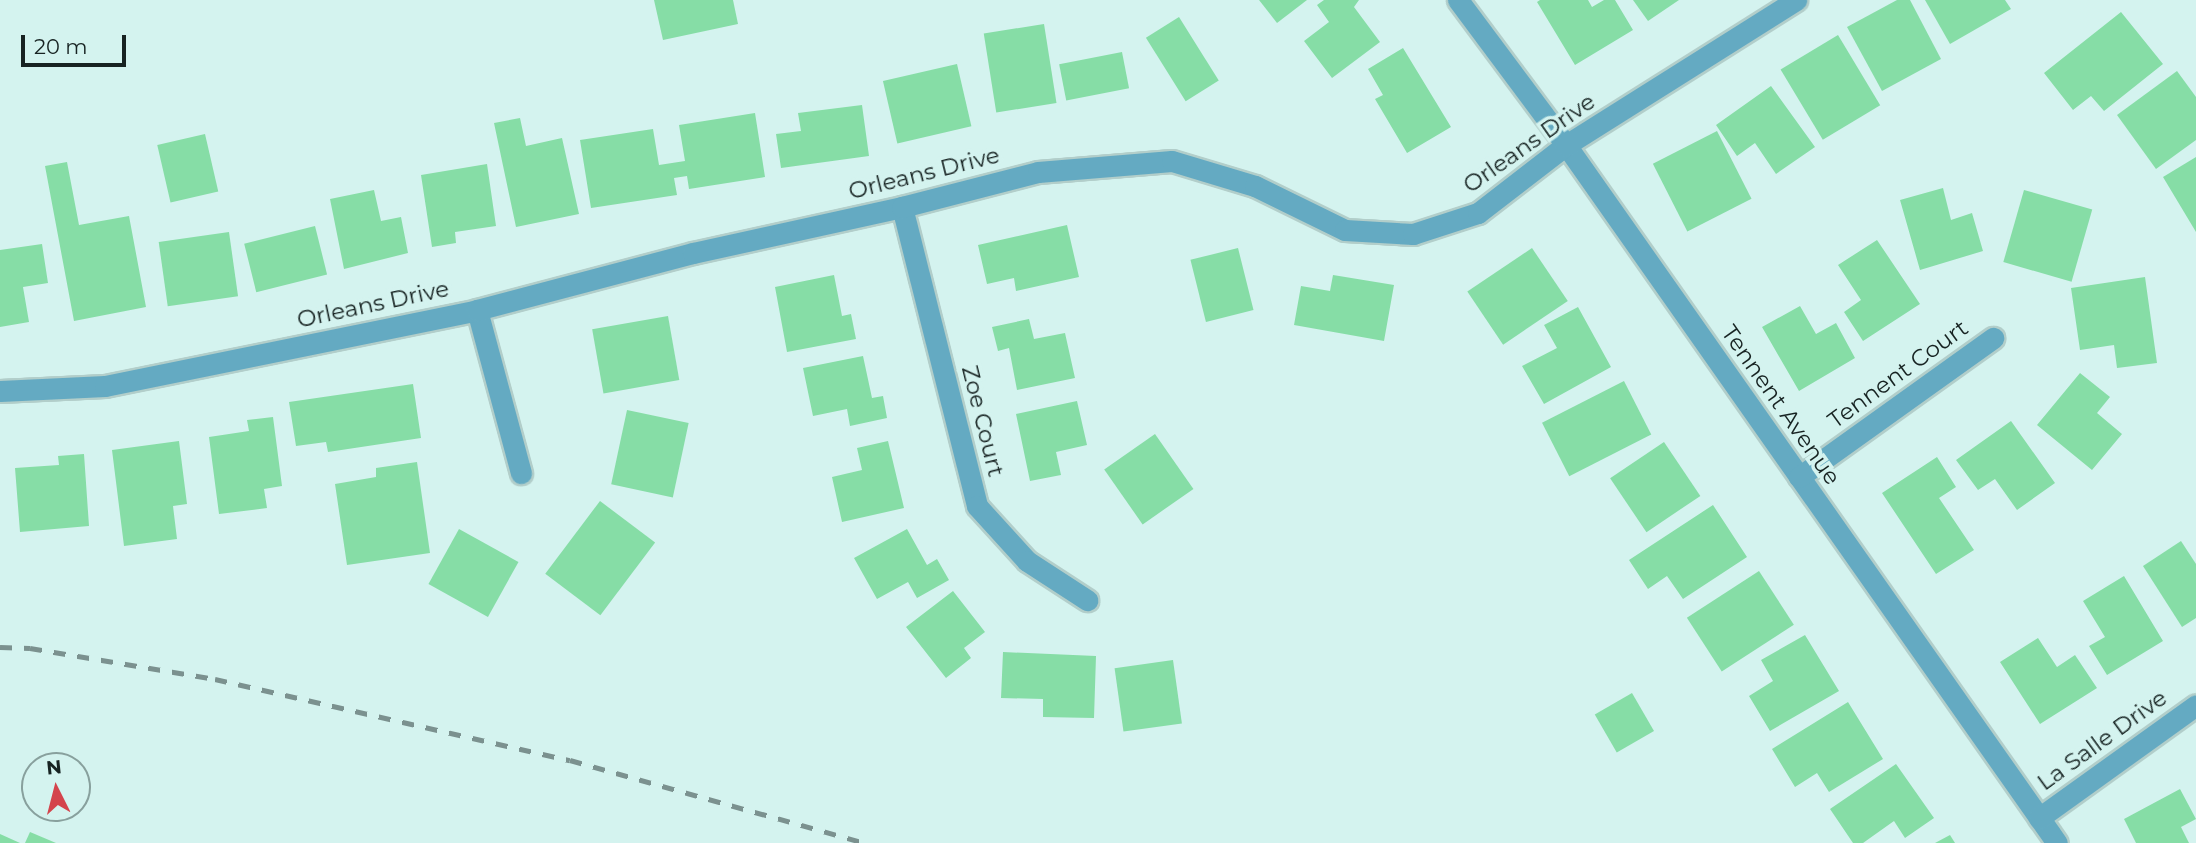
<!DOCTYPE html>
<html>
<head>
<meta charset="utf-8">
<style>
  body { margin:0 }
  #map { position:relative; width:2196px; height:843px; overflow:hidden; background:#d4f3ef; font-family:Montserrat,sans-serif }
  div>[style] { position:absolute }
  .building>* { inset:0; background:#86dda6; transform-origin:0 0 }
  .roads { filter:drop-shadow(2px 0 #b2ceca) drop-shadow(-2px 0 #b2ceca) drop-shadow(0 2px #b2ceca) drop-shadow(0 -2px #b2ceca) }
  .minor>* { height:21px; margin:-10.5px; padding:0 10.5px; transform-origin:10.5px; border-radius:10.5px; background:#64aac2 }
  .rail>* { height:5px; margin-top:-2.5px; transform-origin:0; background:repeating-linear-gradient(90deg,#7b918f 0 12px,transparent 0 24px) }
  span { translate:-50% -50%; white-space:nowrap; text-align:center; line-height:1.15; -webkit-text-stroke:7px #d4f3ef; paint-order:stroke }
  .street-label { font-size:23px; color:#172322 }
  .north { position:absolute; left:21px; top:752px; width:70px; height:70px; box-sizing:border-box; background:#d4f3ef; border:2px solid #88a09d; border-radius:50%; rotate:354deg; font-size:19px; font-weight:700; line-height:28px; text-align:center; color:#172322 }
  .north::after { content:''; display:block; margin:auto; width:24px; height:32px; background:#d4444c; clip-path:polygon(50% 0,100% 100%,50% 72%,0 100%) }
  .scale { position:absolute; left:21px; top:35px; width:105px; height:32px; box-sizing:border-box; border:4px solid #172322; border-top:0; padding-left:9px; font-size:21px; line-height:24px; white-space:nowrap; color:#172322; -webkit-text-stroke:5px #d4f3ef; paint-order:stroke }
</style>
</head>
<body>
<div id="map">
  <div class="building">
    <i style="clip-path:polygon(654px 0,733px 0,738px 24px,663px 40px)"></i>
    <i style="clip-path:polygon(1259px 0,1307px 0,1277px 23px)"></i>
    <i style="clip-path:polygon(1324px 0,1359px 0,1354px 7px,1380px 42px,1332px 78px,1304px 41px,1329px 22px,1317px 5px)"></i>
    <i style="clip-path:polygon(1540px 0,1588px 0,1592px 7px,1604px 0,1615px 0,1633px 30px,1575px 65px,1537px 2px)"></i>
    <i style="clip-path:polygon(1633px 0,1679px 0,1648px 21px)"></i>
    <i style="clip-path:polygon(1897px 0,1910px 0,1941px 59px,1882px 91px,1847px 27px)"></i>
    <i style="clip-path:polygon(1925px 0,2005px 0,2011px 9px,1950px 44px)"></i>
    <i style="clip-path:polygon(2121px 12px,2163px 64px,2104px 111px,2091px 96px,2073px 110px,2044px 73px)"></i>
    <i style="left:1179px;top:17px;width:75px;height:39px;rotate:58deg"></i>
    <i style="left:1044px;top:24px;width:80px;height:61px;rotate:81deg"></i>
    <i style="left:1838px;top:35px;width:82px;height:67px;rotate:59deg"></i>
    <i style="clip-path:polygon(1403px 48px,1451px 127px,1407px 153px,1375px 99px,1383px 95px,1368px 69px)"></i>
    <i style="left:1122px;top:52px;width:37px;height:64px;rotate:79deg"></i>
    <i style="left:957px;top:64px;width:64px;height:76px;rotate:77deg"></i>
    <i style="clip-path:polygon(2177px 71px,2196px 97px,2196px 140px,2156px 169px,2117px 115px)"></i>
    <i style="clip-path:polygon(1771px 86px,1815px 147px,1776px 174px,1755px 143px,1737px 156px,1716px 125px)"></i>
    <i style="clip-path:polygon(862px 105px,869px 156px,781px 168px,776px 134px,801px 131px,798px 113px)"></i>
    <i style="clip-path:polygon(755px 113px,765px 177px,689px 189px,687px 176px,674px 178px,677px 195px,591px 208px,580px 140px,653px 129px,659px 165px,685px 161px,679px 125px)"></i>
    <i style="clip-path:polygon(520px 118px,526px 146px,562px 138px,579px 214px,516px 227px,494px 123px)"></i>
    <i style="left:1717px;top:131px;width:76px;height:72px;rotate:63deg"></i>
    <i style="left:205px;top:134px;width:59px;height:49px;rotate:77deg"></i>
    <i style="clip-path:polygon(2196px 157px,2196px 232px,2163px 177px)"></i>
    <i style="clip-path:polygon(67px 162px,79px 225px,129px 216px,146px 307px,74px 321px,45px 166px)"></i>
    <i style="clip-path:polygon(487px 164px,496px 226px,455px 232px,456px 243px,432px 247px,421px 175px)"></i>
    <i style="clip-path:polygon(1943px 188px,1951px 220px,1972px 213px,1983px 251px,1920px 270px,1900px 200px)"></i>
    <i style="clip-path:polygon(374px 190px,381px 221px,401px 217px,408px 253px,344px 269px,330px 199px)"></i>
    <i style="left:2024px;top:190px;width:71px;height:75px;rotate:16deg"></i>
    <i style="clip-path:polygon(1067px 225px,1079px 277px,1016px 291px,1014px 278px,987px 284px,978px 245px)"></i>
    <i style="left:315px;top:226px;width:50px;height:73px;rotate:76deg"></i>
    <i style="left:229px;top:232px;width:65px;height:71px;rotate:82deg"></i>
    <i style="clip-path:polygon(1877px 240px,1920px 304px,1863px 341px,1844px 312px,1861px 300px,1838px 265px)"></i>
    <i style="clip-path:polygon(42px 244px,48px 283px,23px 287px,29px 322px,0 327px,0 250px)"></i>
    <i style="left:1238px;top:248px;width:64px;height:49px;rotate:76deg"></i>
    <i style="left:1532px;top:248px;width:64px;height:78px;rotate:56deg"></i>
    <i style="clip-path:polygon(834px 275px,842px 316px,851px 314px,856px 339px,787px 352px,775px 287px)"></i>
    <i style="clip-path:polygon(1333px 275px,1394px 285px,1384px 341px,1294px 325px,1301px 286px,1330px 291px)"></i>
    <i style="clip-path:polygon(2145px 277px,2157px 363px,2117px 368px,2114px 345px,2080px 350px,2071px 288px)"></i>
    <i style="clip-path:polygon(1800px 306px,1816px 334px,1836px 323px,1855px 358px,1799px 391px,1762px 327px)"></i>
    <i style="clip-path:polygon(1578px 307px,1611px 367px,1544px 404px,1522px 366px,1557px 348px,1544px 325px)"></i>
    <i style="left:668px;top:316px;width:65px;height:77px;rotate:80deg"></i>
    <i style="clip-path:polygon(1029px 319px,1034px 339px,1065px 333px,1075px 378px,1017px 390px,1009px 348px,998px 351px,992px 327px)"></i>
    <i style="clip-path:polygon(863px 356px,872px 398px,883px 396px,887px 418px,850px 426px,847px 409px,813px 416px,803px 368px)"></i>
    <i style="clip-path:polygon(2080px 373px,2110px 397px,2097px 413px,2122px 434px,2092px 470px,2037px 425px)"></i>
    <i style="left:1624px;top:381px;width:60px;height:92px;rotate:63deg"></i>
    <i style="clip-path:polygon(413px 384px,421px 438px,328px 452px,326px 442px,296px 446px,289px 402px)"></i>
    <i style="clip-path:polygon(1077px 401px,1087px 445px,1056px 452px,1061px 475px,1030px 481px,1016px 414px)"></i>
    <i style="left:627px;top:410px;width:63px;height:76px;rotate:12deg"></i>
    <i style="clip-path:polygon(273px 417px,282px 486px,264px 489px,267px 508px,219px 514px,209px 437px,249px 431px,247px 420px)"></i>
    <i style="clip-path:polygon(2011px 421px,2055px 483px,2017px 510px,1995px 479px,1978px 490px,1956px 460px)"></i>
    <i style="left:1155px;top:434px;width:67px;height:62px;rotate:55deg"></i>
    <i style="clip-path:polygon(179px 441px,187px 504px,173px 506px,177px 539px,124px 546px,112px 450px)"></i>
    <i style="clip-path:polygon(888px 441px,904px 508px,842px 522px,832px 477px,862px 470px,857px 448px)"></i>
    <i style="left:1664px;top:442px;width:65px;height:65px;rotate:56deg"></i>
    <i style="clip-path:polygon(84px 454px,89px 526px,20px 532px,15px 468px,59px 465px,58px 456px)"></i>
    <i style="clip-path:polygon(1937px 457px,1956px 487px,1939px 498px,1974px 550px,1936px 574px,1882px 493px)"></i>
    <i style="clip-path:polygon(417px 462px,430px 553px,347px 565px,335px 484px,376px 477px,376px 468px)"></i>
    <i style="left:600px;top:501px;width:69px;height:91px;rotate:37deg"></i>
    <i style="clip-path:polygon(1713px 505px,1747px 557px,1683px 599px,1667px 576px,1648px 589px,1629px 560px)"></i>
    <i style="left:459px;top:529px;width:68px;height:63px;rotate:29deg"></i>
    <i style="clip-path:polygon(907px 529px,927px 565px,937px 559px,949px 580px,917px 598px,908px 582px,877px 599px,854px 558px)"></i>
    <i style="clip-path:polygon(2181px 541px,2196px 564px,2196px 618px,2182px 627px,2143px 566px)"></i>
    <i style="left:1759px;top:571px;width:64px;height:86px;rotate:57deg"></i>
    <i style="clip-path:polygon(2124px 576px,2163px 641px,2107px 675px,2089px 646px,2105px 637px,2083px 601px)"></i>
    <i style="clip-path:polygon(953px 591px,985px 632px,964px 648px,971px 658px,946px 678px,906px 627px)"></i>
    <i style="clip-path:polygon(1805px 635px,1839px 691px,1770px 731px,1749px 696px,1773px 681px,1761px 660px)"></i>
    <i style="clip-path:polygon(2038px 638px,2057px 667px,2075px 655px,2097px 688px,2040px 724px,2000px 662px)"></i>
    <i style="clip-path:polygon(1003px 652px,1096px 656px,1094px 718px,1043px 717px,1043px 699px,1001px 698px)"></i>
    <i style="left:1173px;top:660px;width:64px;height:59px;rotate:82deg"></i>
    <i style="left:1632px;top:693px;width:44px;height:43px;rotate:60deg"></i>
    <i style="clip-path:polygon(1848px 702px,1883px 759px,1829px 792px,1817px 773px,1795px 787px,1772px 749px)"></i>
    <i style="clip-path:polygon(1896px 764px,1934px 818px,1905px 838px,1894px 821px,1863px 843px,1853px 843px,1830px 809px)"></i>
    <i style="clip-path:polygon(2180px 789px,2196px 819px,2181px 827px,2189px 843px,2136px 843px,2124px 819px)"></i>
    <i style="clip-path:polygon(30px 832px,56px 843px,25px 843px)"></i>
    <i style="clip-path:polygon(0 834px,20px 843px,0 843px)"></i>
    <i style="clip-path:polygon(1950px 835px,1955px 843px,1935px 843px)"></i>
  </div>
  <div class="roads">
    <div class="minor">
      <i style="left:1458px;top:0;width:181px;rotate:53.3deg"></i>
      <i style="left:1566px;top:145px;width:853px;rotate:54.88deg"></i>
      <i style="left:902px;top:207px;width:308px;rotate:75.9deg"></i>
      <i style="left:977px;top:506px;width:74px;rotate:47.7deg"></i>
      <i style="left:1027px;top:561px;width:72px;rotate:33deg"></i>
      <i style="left:477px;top:310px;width:169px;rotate:74.9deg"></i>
      <i style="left:0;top:391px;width:105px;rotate:-2.7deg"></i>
      <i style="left:105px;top:386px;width:380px;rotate:-11.5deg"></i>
      <i style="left:477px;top:310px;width:223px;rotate:-14.8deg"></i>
      <i style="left:693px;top:253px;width:214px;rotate:-12.4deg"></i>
      <i style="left:902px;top:207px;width:140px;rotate:-14.4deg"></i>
      <i style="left:1038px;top:172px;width:134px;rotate:-4.7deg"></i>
      <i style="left:1172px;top:161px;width:87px;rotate:16.8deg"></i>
      <i style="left:1255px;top:186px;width:100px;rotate:26.1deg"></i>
      <i style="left:1345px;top:230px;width:68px;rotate:3.4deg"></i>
      <i style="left:1413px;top:234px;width:68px;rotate:-17.9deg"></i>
      <i style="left:1478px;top:213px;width:111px;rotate:-37.7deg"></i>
      <i style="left:1566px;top:145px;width:272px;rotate:-32.2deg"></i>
      <i style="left:1799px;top:477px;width:239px;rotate:-35.6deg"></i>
      <i style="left:2039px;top:818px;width:193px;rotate:-35.7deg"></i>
    </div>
  </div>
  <div class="rail">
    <i style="left:0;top:647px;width:30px;rotate:2deg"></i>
    <i style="left:30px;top:648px;width:188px;rotate:9.5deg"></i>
    <i style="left:215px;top:679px;width:364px;rotate:12.9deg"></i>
    <i style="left:570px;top:760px;width:307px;rotate:15.7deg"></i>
  </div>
  <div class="street-label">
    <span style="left:1529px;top:143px;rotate:-35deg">Orleans Drive</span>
    <span style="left:924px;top:173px;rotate:-14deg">Orleans Drive</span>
    <span style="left:373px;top:304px;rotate:-12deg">Orleans Drive</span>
    <span style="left:1898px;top:374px;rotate:-36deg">Tennent Court</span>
    <span style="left:1781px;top:405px;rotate:55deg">Tennent Avenue</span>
    <span style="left:983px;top:421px;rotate:76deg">Zoe Court</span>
    <span style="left:2102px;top:740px;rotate:-36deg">La Salle Drive</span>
  </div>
  <div class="north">N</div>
  <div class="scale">20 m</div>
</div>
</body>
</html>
